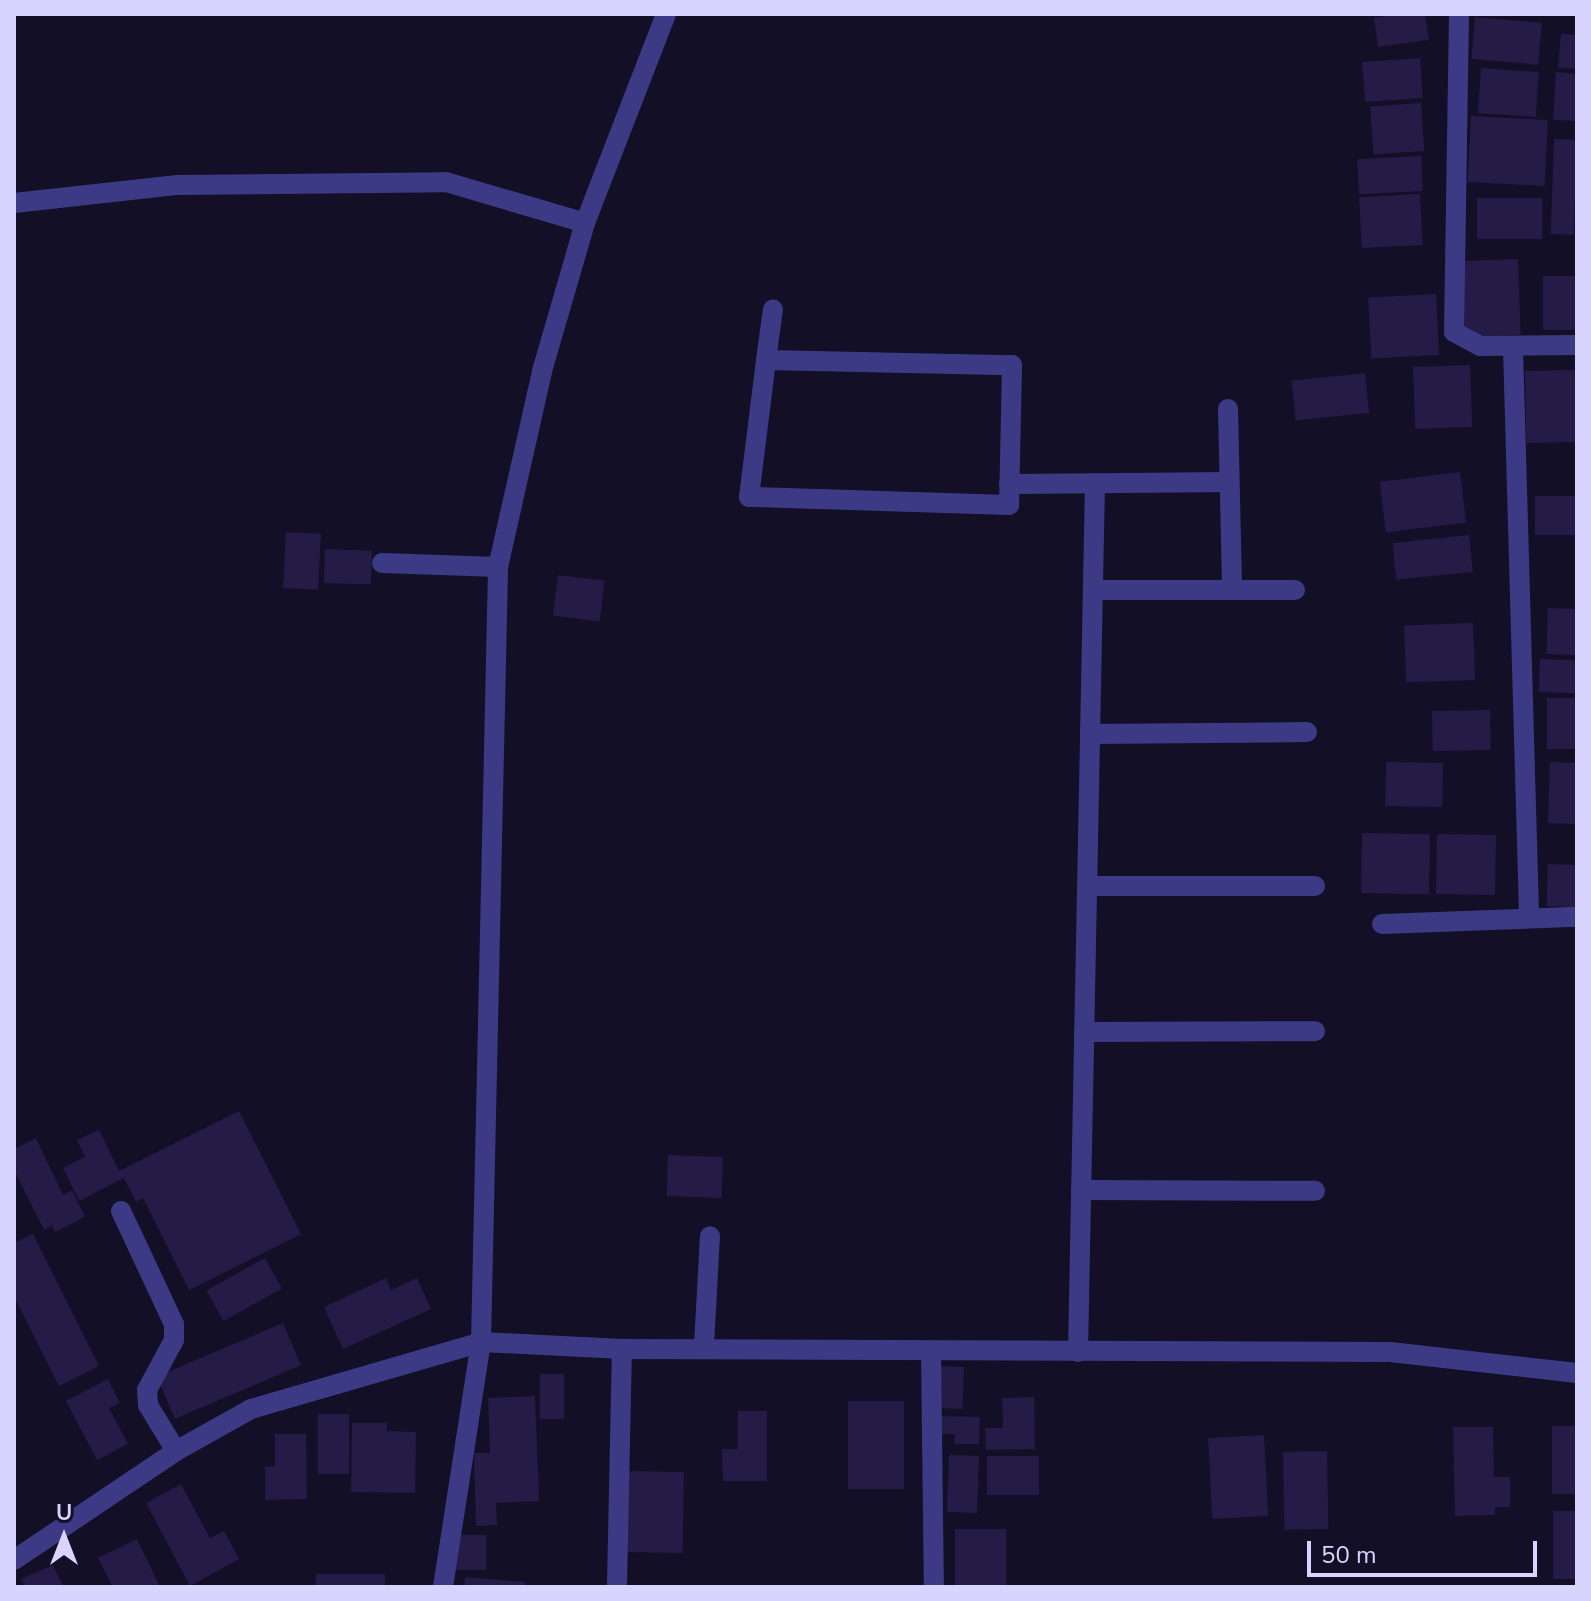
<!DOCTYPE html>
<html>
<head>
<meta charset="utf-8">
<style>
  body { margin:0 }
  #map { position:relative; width:1591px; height:1601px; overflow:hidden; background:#130f26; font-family:"Nunito Sans",sans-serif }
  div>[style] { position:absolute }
  .building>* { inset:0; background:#241b47; transform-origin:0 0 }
  .street>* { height:20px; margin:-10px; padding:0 10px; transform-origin:10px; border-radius:10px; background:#3d3a85 }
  span { translate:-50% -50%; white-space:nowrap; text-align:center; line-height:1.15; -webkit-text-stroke:8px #130f26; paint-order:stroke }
  .frame { position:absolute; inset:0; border:16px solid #d9d4ff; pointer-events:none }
  .north { position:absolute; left:24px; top:1497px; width:80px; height:80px; -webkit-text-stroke:6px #130f26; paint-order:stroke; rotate:0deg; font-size:22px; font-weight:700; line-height:32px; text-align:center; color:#d9d4ff }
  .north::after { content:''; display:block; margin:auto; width:28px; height:36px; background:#d9d4ff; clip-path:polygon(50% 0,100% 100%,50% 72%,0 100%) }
  .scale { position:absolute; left:1307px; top:1541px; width:230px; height:36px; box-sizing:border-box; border:4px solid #d9d4ff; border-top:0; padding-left:10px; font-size:24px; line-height:28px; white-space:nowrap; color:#d9d4ff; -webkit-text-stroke:6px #130f26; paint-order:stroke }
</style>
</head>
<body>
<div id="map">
  <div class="building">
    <i style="clip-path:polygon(1401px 14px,1425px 14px,1429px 40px,1378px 47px,1374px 18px)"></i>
    <i style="left:1475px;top:17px;width:67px;height:42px;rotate:5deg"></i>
    <i style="clip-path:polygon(1561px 34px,1577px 35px,1577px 69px,1558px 68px)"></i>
    <i style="left:1420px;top:58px;width:40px;height:58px;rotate:86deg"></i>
    <i style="left:1481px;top:68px;width:58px;height:45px;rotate:4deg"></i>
    <i style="clip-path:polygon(1556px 72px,1577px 74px,1577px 121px,1553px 120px)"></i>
    <i style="left:1421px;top:103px;width:48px;height:51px;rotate:86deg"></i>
    <i style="left:1471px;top:116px;width:77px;height:66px;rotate:3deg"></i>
    <i style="left:1554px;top:139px;width:23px;height:95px;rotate:2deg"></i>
    <i style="left:1421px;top:156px;width:35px;height:64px;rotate:87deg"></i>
    <i style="left:1420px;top:194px;width:51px;height:61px;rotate:87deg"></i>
    <i style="left:1542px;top:198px;width:41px;height:65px;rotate:90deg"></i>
    <i style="left:1518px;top:259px;width:76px;height:58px;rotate:88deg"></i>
    <i style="left:1577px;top:276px;width:54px;height:34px;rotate:90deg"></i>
    <i style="left:1436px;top:294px;width:61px;height:68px;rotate:87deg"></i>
    <i style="left:1470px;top:365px;width:62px;height:57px;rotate:88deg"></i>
    <i style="left:1576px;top:370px;width:72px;height:51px;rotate:89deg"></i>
    <i style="left:1365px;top:373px;width:40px;height:74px;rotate:84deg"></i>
    <i style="left:1460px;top:472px;width:51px;height:81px;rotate:83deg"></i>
    <i style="left:1577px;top:496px;width:39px;height:42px;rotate:90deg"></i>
    <i style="left:286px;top:532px;width:35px;height:56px;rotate:3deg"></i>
    <i style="left:1469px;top:535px;width:37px;height:77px;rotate:84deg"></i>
    <i style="left:325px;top:549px;width:47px;height:34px;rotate:2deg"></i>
    <i style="left:558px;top:575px;width:47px;height:41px;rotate:7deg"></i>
    <i style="left:1548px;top:608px;width:29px;height:46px;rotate:2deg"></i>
    <i style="left:1473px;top:623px;width:57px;height:69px;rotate:88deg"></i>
    <i style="left:1540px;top:659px;width:37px;height:33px;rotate:2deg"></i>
    <i style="left:1547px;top:698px;width:30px;height:51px"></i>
    <i style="left:1490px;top:710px;width:40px;height:58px;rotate:89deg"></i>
    <i style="left:1386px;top:762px;width:57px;height:44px;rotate:1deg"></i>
    <i style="left:1550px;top:762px;width:27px;height:61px;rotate:2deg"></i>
    <i style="left:1362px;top:833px;width:68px;height:60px;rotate:1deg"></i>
    <i style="left:1437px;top:834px;width:59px;height:60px;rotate:1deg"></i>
    <i style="left:1548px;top:864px;width:29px;height:42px;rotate:2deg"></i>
    <i style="clip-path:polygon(239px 1111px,301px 1234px,189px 1290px,143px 1198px,136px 1202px,124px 1178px,79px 1201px,63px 1168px,85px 1157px,77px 1140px,99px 1130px,119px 1171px)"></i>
    <i style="clip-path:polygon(36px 1138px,63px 1195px,72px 1190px,85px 1217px,55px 1232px,52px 1226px,44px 1230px,14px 1170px,14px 1149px)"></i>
    <i style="left:668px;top:1155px;width:55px;height:41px;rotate:2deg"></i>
    <i style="clip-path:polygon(33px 1234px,99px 1366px,59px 1386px,14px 1296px,14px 1243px)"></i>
    <i style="left:265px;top:1258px;width:35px;height:67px;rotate:61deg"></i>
    <i style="clip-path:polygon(386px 1278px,391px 1290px,417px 1278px,431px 1309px,343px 1349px,324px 1307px)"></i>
    <i style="left:283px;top:1323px;width:46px;height:137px;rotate:67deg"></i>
    <i style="left:938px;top:1366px;width:26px;height:42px;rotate:2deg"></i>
    <i style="left:540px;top:1374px;width:24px;height:45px"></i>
    <i style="clip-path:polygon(108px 1379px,120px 1403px,109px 1408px,128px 1444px,97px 1460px,66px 1401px)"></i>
    <i style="clip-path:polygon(535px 1396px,539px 1501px,496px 1503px,497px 1525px,476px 1526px,474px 1453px,490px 1453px,488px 1398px)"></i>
    <i style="clip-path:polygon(1034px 1397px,1035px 1449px,986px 1450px,985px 1428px,1003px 1428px,1002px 1398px)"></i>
    <i style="left:848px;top:1401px;width:56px;height:88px"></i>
    <i style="clip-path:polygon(738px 1411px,767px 1411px,767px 1481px,723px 1481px,722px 1449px,738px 1449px)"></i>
    <i style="left:318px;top:1414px;width:31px;height:60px"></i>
    <i style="clip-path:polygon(935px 1416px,980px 1417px,979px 1444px,954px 1444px,955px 1434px,935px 1434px)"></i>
    <i style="clip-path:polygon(352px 1423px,387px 1423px,387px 1431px,416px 1432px,415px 1493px,351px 1492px)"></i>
    <i style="left:1552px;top:1426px;width:25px;height:68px"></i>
    <i style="clip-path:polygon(1453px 1427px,1493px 1427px,1494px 1477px,1510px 1477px,1510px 1507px,1495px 1507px,1495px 1515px,1455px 1516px)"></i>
    <i style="clip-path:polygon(275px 1434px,306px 1434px,307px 1499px,265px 1500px,265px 1467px,275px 1466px)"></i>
    <i style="left:1264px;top:1435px;width:81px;height:56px;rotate:87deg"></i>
    <i style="left:1327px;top:1451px;width:78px;height:44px;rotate:89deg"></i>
    <i style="left:949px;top:1455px;width:30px;height:57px;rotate:2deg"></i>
    <i style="left:987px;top:1456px;width:52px;height:39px"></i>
    <i style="left:626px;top:1471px;width:58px;height:81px;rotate:1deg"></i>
    <i style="clip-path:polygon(181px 1484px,210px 1538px,224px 1531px,239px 1559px,190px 1586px,146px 1503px)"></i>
    <i style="left:1577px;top:1511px;width:68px;height:24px;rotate:90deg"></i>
    <i style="left:955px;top:1529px;width:51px;height:58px"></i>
    <i style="left:455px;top:1535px;width:31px;height:35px"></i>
    <i style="clip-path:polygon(137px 1539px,160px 1587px,113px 1587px,98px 1558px)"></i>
    <i style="clip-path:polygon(53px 1565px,63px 1587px,25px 1587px,21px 1579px)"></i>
    <i style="left:385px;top:1574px;width:13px;height:69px;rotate:90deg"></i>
    <i style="clip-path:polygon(465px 1577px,525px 1582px,525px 1587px,464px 1587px)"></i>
  </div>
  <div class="street">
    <i style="left:1459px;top:14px;width:318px;rotate:90.9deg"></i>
    <i style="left:1454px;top:332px;width:30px;rotate:28deg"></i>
    <i style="left:1480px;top:346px;width:97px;rotate:-0.6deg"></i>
    <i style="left:14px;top:203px;width:165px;rotate:-6.3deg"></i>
    <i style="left:178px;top:185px;width:268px;rotate:-0.6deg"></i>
    <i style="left:446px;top:182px;width:145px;rotate:16.4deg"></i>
    <i style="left:1513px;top:348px;width:567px;rotate:88.38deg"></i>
    <i style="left:766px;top:360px;width:246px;rotate:1.2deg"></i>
    <i style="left:1012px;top:365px;width:140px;rotate:91.2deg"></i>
    <i style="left:1009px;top:505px;width:260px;rotate:-178.2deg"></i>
    <i style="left:749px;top:497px;width:138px;rotate:-82.9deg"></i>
    <i style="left:766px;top:360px;width:51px;rotate:-82.2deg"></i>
    <i style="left:1228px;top:409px;width:181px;rotate:88.7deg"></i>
    <i style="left:1009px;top:484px;width:220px;rotate:-0.5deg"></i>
    <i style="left:382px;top:563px;width:116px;rotate:2deg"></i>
    <i style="left:1093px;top:590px;width:202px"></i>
    <i style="left:1090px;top:734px;width:217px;rotate:-0.5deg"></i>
    <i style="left:1087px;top:886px;width:228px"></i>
    <i style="left:1382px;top:924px;width:195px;rotate:-2.1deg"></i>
    <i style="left:1084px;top:1032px;width:231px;rotate:-0.2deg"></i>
    <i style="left:1081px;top:1190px;width:234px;rotate:0.2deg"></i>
    <i style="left:121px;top:1211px;width:125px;rotate:64.9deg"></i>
    <i style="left:174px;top:1324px;width:16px;rotate:90deg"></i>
    <i style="left:174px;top:1340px;width:57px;rotate:118.4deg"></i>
    <i style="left:147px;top:1390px;width:15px;rotate:86deg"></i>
    <i style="left:148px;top:1405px;width:54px;rotate:58.7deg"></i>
    <i style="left:704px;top:1346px;width:110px;rotate:-86.9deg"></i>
    <i style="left:931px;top:1351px;width:236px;rotate:89.3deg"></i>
    <i style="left:1078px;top:1352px;width:867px;rotate:-88.88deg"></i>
    <i style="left:14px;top:1560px;width:195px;rotate:-33.9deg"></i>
    <i style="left:176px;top:1451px;width:86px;rotate:-29.2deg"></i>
    <i style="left:251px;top:1409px;width:240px;rotate:-16.2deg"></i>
    <i style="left:481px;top:1342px;width:141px;rotate:2.8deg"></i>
    <i style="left:622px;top:1349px;width:768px;rotate:0.22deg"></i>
    <i style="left:1390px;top:1352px;width:188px;rotate:6.4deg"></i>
    <i style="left:617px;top:1585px;width:236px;rotate:-88.8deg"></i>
    <i style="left:443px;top:1587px;width:248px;rotate:-81.2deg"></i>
    <i style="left:481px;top:1342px;width:775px;rotate:-88.74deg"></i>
    <i style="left:498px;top:567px;width:201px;rotate:-77.3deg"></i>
    <i style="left:542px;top:371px;width:154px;rotate:-73.8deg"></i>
    <i style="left:585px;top:223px;width:224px;rotate:-68.8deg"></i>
  </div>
  <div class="frame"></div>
  <div class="north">U</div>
  <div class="scale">50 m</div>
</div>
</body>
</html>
